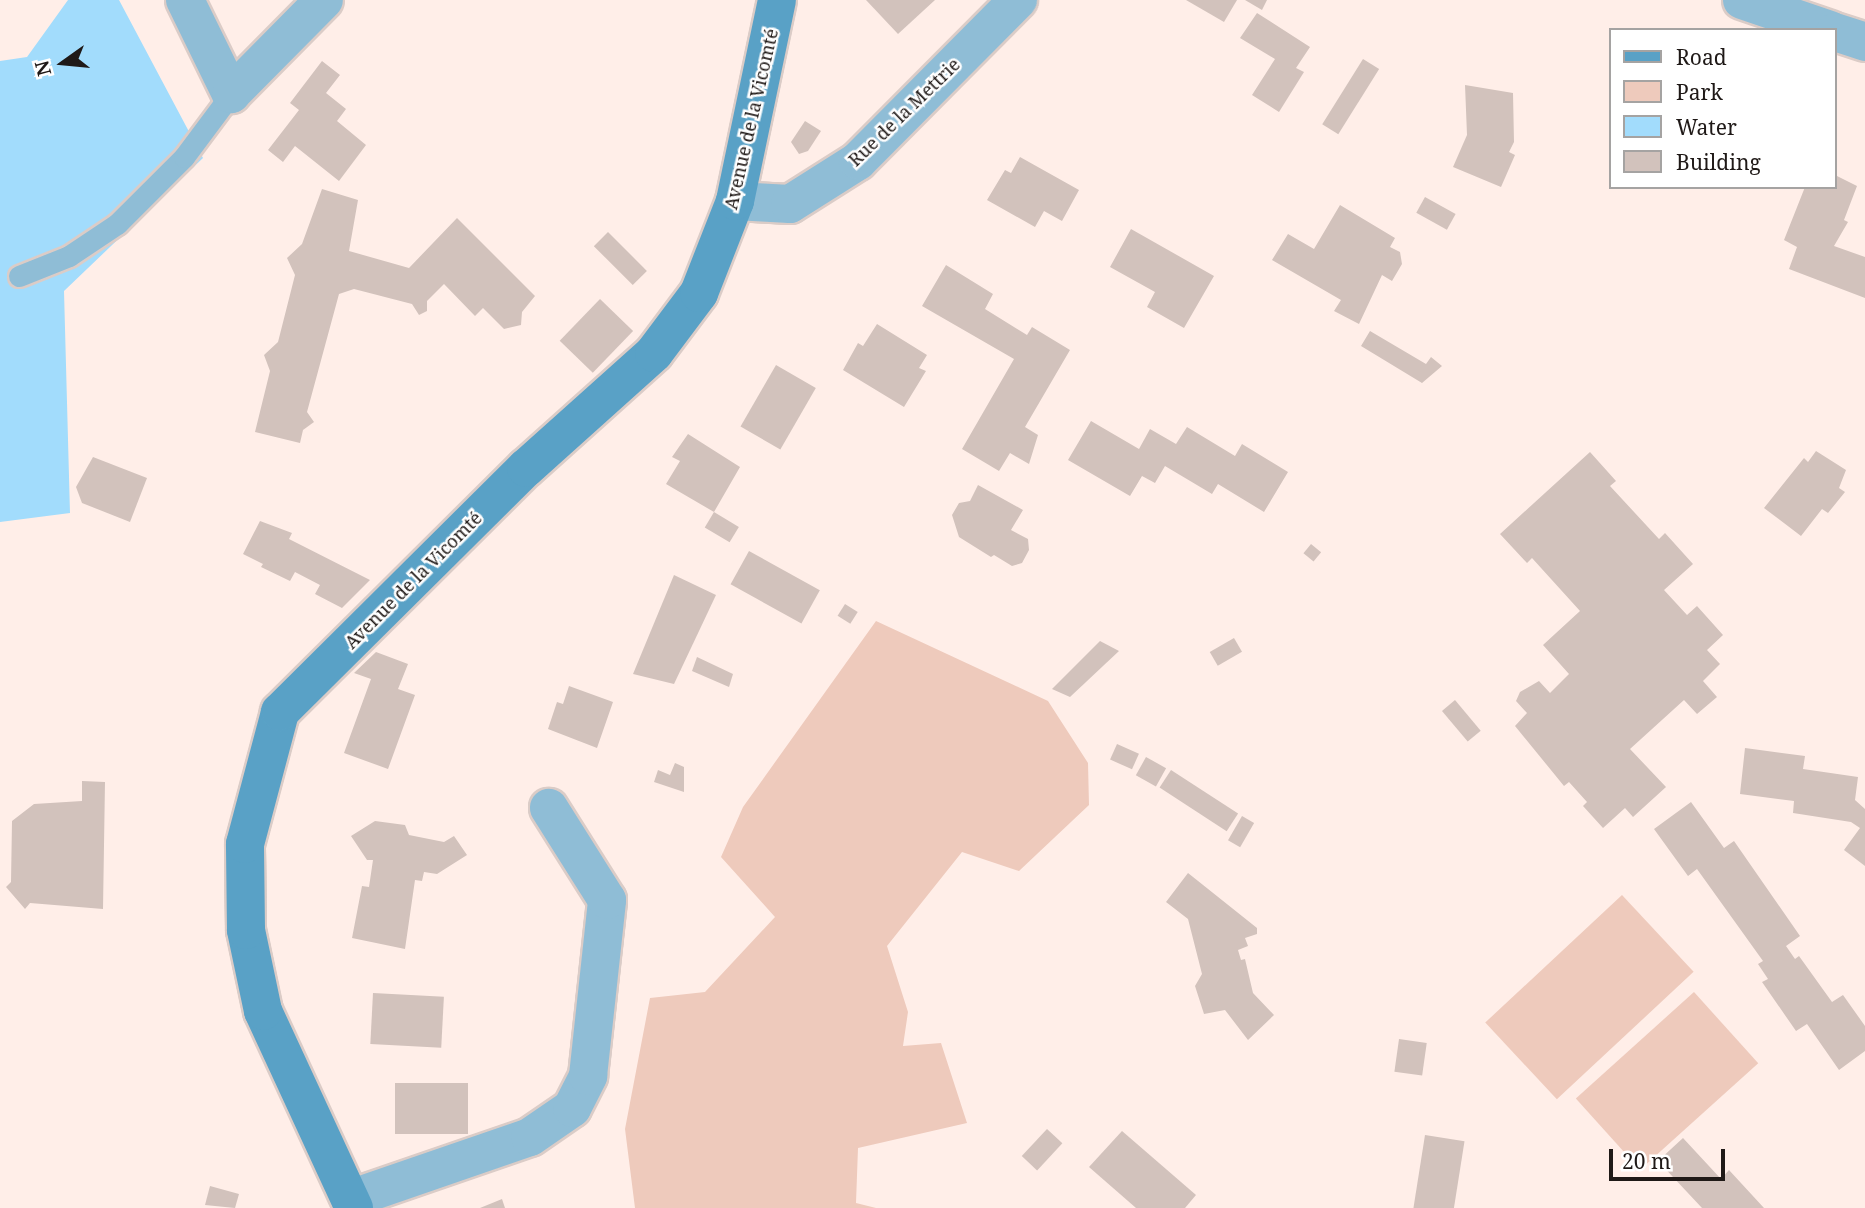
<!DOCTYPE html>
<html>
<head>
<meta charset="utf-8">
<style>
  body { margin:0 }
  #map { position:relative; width:1865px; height:1208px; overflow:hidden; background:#ffeee8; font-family:"Noto Serif",serif }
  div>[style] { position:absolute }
  .green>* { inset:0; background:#eecabc; transform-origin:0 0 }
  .water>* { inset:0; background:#a2dcfc }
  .building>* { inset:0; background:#d2c2bc; transform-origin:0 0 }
  .roads { filter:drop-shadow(2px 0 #dbccc7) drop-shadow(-2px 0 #dbccc7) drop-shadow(0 2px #dbccc7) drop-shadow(0 -2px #dbccc7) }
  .service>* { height:21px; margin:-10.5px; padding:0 10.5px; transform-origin:10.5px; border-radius:10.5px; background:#8fbdd6 }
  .minor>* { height:38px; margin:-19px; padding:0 19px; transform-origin:19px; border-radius:19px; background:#8fbdd6 }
  .secondary>* { height:38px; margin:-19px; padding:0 19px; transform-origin:19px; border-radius:19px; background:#59a1c6 }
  span { translate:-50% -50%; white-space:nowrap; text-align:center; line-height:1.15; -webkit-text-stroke:5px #fff; paint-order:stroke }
  .street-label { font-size:18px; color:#1f1917 }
  .legend { position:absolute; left:1609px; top:28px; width:228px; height:161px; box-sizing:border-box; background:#fff; border:2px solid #a5a3a2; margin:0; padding:9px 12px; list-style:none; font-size:21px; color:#1f1917 }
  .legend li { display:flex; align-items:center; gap:14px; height:35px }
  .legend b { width:35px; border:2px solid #a5a3a2 }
  .north { position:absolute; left:28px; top:28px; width:70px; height:70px; -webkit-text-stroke:5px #fff; paint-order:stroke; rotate:255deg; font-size:19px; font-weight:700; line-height:28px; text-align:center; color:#1f1917 }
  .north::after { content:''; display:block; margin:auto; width:24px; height:32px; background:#1f1917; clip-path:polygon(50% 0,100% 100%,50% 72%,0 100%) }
  .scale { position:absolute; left:1609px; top:1149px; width:116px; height:32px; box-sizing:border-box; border:4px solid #1f1917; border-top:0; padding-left:9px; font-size:21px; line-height:24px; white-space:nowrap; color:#1f1917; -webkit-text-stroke:5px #fff; paint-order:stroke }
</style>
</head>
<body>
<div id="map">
  <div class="green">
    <i style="clip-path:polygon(876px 621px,1048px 701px,1088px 763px,1089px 805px,1019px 871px,962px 852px,887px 946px,908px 1012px,903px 1046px,941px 1043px,967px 1123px,858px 1148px,856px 1203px,876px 1208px,635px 1208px,625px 1129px,650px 998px,705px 992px,775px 917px,721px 857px,743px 807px)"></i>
    <i style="left:1622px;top:895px;width:105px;height:187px;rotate:47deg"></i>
    <i style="left:1694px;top:992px;width:96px;height:159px;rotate:48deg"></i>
  </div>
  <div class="water">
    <i style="clip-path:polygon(68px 0,119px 0,203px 158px,64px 291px,70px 513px,0 522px,0 61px,27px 57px)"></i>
  </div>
  <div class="building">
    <i style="clip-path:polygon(866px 0,935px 0,898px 34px)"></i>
    <i style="clip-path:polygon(1186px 0,1237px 0,1224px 22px)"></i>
    <i style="clip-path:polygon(1245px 0,1267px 0,1262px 10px)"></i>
    <i style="clip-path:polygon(1257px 13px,1310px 47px,1296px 68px,1304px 72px,1279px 112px,1252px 95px,1275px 59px,1240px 38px)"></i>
    <i style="left:1363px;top:59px;width:19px;height:77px;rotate:32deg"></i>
    <i style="clip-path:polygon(322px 61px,340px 75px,326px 93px,346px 109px,337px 121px,366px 145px,339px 181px,295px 146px,283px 162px,268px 150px,299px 110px,290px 103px)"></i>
    <i style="clip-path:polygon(1465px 85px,1513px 93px,1514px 142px,1509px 152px,1515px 155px,1501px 187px,1453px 167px,1467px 135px)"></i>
    <i style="clip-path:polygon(805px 121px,821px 131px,808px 151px,799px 154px,791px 142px)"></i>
    <i style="clip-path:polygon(1020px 157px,1079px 190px,1062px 221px,1044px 211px,1035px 227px,987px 200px,1005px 170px,1011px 173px)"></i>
    <i style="clip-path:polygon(1835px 175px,1857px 186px,1844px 220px,1848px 222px,1834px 246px,1865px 257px,1865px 298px,1789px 269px,1797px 247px,1784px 240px,1805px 187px,1835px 187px)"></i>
    <i style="clip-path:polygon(322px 189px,358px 200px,349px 251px,409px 268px,457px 218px,535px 296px,522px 312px,521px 325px,504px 329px,483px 308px,475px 316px,444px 284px,427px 301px,427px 311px,419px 315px,412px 304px,354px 289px,339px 294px,307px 412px,314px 422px,303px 430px,300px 443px,255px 432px,270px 371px,264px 355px,278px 342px,295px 275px,287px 258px,302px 244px)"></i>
    <i style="left:1425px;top:197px;width:35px;height:18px;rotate:29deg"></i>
    <i style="clip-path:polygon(1340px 205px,1395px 238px,1390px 247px,1400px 252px,1402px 264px,1392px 281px,1382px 275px,1359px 324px,1334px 311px,1341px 300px,1272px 260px,1288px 234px,1314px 249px)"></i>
    <i style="clip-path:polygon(1131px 229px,1214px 276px,1184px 328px,1147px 307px,1155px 292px,1110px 267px)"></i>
    <i style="left:608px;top:232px;width:55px;height:20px;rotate:45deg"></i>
    <i style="clip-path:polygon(946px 265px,993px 294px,985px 309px,1027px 335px,1032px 327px,1070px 350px,1025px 427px,1038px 435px,1029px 464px,1010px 453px,999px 471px,962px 449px,1014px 359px,922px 306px)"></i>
    <i style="left:600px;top:299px;width:46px;height:58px;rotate:44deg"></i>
    <i style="clip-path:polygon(877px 324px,927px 355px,919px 368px,926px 371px,904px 407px,843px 370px,858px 343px,863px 346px)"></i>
    <i style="clip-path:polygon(1370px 331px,1426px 364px,1431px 357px,1442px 366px,1422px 383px,1361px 346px)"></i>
    <i style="left:776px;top:365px;width:46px;height:71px;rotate:30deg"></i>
    <i style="clip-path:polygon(1091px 421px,1139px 449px,1150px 429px,1176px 444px,1187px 427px,1235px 456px,1242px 444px,1288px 472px,1264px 512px,1218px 484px,1212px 494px,1165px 466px,1155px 483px,1142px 476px,1130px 496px,1068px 460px)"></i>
    <i style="clip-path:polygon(688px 434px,740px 467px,714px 512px,666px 484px,680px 461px,672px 457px)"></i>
    <i style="clip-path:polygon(1816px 451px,1846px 470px,1839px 488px,1845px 492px,1828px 513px,1822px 509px,1801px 536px,1764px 508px,1804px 458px,1808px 462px)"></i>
    <i style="clip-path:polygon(1590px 452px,1616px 481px,1610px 486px,1659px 539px,1665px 533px,1693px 564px,1664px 590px,1687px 615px,1697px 606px,1723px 635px,1707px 650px,1720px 664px,1703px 681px,1717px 697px,1697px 714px,1684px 700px,1630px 749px,1666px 787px,1633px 817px,1625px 808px,1603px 828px,1583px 806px,1587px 802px,1569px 782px,1564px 786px,1515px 726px,1527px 713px,1516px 701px,1520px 692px,1539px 681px,1550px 693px,1569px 674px,1543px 645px,1580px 611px,1532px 558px,1527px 563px,1500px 534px)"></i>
    <i style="clip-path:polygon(93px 457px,147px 478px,130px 522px,82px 503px,76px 487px)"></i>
    <i style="clip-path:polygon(978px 485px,1023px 510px,1011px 530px,1028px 539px,1029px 550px,1022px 563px,1012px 566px,994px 555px,991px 557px,959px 537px,952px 515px,959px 503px,970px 501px)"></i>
    <i style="left:714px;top:512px;width:29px;height:18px;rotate:31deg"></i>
    <i style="clip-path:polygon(260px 521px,292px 533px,289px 539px,370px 580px,342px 608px,315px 594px,320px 585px,295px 572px,290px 581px,261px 567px,263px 564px,243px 554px)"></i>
    <i style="left:1311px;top:544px;width:13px;height:12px;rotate:39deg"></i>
    <i style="left:749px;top:551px;width:81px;height:38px;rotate:29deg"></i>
    <i style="clip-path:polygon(674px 575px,716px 595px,674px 684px,633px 674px)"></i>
    <i style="left:845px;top:604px;width:15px;height:14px;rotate:32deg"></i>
    <i style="left:1234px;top:638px;width:16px;height:28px;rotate:60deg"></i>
    <i style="clip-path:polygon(1100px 641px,1119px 651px,1070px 697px,1052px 689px)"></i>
    <i style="clip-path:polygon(376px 652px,408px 664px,398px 689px,415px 695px,388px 769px,344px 753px,371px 679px,354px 673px)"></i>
    <i style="clip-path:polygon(697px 657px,733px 674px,729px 687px,692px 671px)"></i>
    <i style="clip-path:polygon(569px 686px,613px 702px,597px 748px,548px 729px,557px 702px,563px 704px)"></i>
    <i style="left:1455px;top:700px;width:40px;height:17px;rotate:50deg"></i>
    <i style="left:1117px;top:744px;width:24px;height:17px;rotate:24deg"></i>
    <i style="clip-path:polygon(1745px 748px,1805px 756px,1803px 769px,1858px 777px,1855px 800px,1865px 809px,1865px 866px,1844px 850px,1860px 828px,1851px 822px,1793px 813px,1794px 801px,1740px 794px)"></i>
    <i style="left:1146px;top:757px;width:23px;height:21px;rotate:29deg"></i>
    <i style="clip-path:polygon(675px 763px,684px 767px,684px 792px,654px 782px,658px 770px,670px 775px)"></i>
    <i style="left:1171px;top:770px;width:80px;height:21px;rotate:33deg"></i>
    <i style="clip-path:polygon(82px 781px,105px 782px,103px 909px,30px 903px,25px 909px,6px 887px,11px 882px,12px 821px,34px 804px,82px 801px)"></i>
    <i style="clip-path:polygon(1691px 802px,1724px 848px,1734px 841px,1800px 936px,1786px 946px,1795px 959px,1799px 956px,1832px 1002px,1843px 995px,1865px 1026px,1865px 1051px,1839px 1070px,1807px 1024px,1796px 1031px,1762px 982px,1768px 979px,1758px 964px,1763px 961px,1697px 869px,1688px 876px,1654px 829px)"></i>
    <i style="left:1242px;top:816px;width:14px;height:28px;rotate:30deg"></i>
    <i style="clip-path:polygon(375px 821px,405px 825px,409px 835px,444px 842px,454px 836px,467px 855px,437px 874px,424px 872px,422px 881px,415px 880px,405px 949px,352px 938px,362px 886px,369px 887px,373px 860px,367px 860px,351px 836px)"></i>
    <i style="clip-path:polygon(1188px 873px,1257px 928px,1257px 934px,1245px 938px,1248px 946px,1238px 950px,1241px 960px,1245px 959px,1253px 993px,1274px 1015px,1248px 1040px,1225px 1010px,1204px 1014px,1195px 986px,1202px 974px,1188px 919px,1166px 902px)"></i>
    <i style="left:373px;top:993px;width:71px;height:51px;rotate:3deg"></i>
    <i style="left:1399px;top:1039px;width:28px;height:33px;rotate:8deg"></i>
    <i style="left:468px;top:1083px;width:51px;height:73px;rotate:90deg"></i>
    <i style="left:1047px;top:1129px;width:21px;height:37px;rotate:43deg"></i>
    <i style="clip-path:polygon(1122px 1131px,1196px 1195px,1185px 1208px,1136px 1208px,1089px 1167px)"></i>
    <i style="left:1425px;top:1135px;width:40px;height:74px;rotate:9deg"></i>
    <i style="clip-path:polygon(1683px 1138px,1721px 1179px,1729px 1170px,1764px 1208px,1702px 1208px,1658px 1161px)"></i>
    <i style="clip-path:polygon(210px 1186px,239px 1194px,235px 1208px,205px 1205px)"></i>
    <i style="clip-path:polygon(502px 1199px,505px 1208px,480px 1208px)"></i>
  </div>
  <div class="roads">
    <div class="service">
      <i style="left:19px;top:276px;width:54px;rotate:-21.8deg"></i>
      <i style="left:69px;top:256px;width:58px;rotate:-33.7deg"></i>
      <i style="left:117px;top:224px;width:95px;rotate:-45deg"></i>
      <i style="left:184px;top:157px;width:79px;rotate:-53.3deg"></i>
    </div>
    <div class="minor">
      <i style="left:185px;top:0;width:105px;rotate:63.9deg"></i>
      <i style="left:231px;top:94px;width:132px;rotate:-45.3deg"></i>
      <i style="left:1742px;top:0;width:93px;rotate:18.8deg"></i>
      <i style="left:1835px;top:32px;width:32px;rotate:18deg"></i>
      <i style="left:735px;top:201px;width:55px;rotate:3.1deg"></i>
      <i style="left:790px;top:204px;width:80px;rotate:-32.3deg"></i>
      <i style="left:858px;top:161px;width:227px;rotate:-45.2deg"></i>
      <i style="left:350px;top:1199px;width:190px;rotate:-19deg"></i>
      <i style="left:530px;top:1137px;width:51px;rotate:-34.6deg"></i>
      <i style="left:572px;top:1108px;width:36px;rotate:-63deg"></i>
      <i style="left:588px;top:1076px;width:177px;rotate:-83.8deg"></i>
      <i style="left:607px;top:900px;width:109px;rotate:-122.2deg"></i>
    </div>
    <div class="secondary">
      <i style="left:354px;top:1208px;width:217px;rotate:-114.8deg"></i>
      <i style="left:263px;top:1011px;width:83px;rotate:-101.9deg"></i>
      <i style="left:246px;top:930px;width:86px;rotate:-90.7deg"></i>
      <i style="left:245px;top:844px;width:137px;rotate:-75.1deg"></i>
      <i style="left:280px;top:712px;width:346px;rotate:-44.8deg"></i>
      <i style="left:526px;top:468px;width:172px;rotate:-41.9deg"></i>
      <i style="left:654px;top:353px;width:75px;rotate:-53.1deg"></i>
      <i style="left:699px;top:293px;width:99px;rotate:-68.6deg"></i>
      <i style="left:735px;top:201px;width:205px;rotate:-78.2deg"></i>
    </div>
  </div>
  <div class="street-label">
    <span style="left:904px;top:112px;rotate:-44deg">Rue de la Mettrie</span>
    <span style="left:751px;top:119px;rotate:-77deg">Avenue de la Vicomté</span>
    <span style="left:413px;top:580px;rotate:-45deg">Avenue de la Vicomté</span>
  </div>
  <ul class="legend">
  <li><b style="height:9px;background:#59a1c6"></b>Road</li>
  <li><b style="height:19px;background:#eecabc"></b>Park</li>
  <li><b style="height:19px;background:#a2dcfc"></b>Water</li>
  <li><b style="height:19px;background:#d2c2bc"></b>Building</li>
  </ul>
  <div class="north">N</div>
  <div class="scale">20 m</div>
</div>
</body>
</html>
